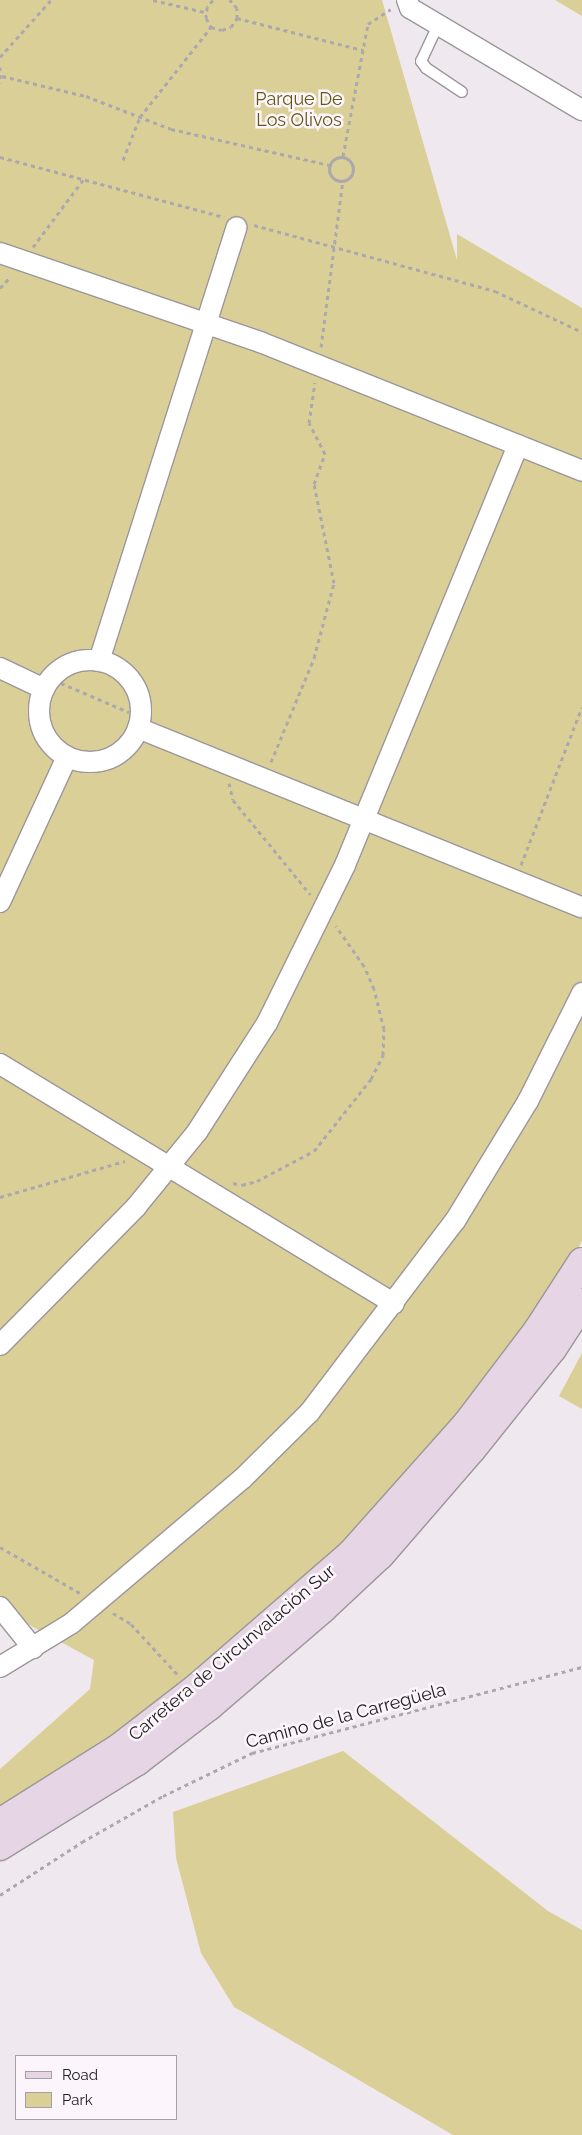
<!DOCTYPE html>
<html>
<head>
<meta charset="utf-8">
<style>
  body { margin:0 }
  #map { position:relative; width:582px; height:2135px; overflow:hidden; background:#efe8ee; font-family:Raleway,sans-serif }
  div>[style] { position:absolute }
  .green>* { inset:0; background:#dacf97 }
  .path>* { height:3px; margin-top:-1.5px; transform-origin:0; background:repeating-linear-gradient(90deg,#ada8ad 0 4px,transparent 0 8px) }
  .path>.ring { margin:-1.5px; padding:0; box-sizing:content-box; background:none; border:3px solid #ada8ad; border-radius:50% }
  .roads { filter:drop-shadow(1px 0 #9c969b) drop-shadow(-1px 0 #9c969b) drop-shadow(0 1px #9c969b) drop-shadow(0 -1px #9c969b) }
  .lane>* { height:10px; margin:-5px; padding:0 5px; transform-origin:5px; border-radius:5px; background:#fff }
  .street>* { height:20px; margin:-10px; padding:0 10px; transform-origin:10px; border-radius:10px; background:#fff }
  .street>.ring { margin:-10px; padding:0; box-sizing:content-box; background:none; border:20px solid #fff; border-radius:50% }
  .secondary>* { height:28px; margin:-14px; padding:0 14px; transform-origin:14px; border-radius:14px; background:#e6d5e4 }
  span { translate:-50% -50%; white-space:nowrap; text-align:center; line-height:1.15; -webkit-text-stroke:5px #fcf5fb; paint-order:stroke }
  .park-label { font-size:18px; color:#635715 }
  .street-label { font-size:18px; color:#232123 }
  .legend { position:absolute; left:15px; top:2055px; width:162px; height:65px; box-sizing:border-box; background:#fcf5fb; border:1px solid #a5a0a5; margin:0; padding:6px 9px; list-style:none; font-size:15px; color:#232123 }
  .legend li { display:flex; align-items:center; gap:10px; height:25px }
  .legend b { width:25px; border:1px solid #a5a0a5 }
</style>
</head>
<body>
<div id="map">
  <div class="green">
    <i style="clip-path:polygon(0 0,382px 0,457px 260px,457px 234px,582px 308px,582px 1241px,565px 1272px,437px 1441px,302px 1586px,150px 1711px,0 1806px,0 1769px,90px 1689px,94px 1660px,0 1609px)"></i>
    <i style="clip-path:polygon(555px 0,582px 0,582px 16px)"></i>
    <i style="clip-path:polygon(582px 1353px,582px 1409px,559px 1396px)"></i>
    <i style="clip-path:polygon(343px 1751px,548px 1911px,582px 1930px,582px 2135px,453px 2135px,234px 2007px,201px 1953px,176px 1858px,173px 1812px)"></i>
  </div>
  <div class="path">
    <i style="left:153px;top:0;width:53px;rotate:13deg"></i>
    <i style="left:213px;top:0;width:9px;rotate:131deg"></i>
    <i style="left:207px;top:7px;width:11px;rotate:95deg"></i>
    <i style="left:206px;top:18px;width:10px;rotate:61deg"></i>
    <i style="left:211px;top:27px;width:11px;rotate:15deg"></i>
    <i style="left:222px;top:30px;width:9px;rotate:-18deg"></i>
    <i style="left:231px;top:27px;width:11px;rotate:-56deg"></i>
    <i style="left:237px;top:18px;width:10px;rotate:-90deg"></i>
    <i style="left:237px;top:8px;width:11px;rotate:-131deg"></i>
    <i style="left:237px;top:18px;width:130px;rotate:14.3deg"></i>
    <i style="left:0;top:57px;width:76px;rotate:-48.2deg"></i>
    <i style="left:0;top:67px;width:16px;rotate:90deg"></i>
    <i style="left:2px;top:76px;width:86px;rotate:13.4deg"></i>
    <i style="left:86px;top:96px;width:91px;rotate:21.2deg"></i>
    <i style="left:171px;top:129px;width:163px;rotate:12.8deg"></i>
    <i style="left:343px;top:156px;width:134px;rotate:-79.3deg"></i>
    <i style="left:368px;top:24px;width:27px;rotate:-33deg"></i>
    <i class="ring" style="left:329px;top:157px;width:21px;height:21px"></i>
    <i style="left:0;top:157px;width:232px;rotate:15deg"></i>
    <i style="left:123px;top:160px;width:46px;rotate:-68.4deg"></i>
    <i style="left:140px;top:117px;width:115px;rotate:-51.7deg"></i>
    <i style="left:254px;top:225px;width:250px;rotate:15.3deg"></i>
    <i style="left:495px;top:291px;width:96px;rotate:25.2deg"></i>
    <i style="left:33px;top:247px;width:84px;rotate:-53.3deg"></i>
    <i style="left:0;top:288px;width:16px;rotate:-47deg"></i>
    <i style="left:321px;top:347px;width:167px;rotate:-82.5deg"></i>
    <i style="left:61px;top:683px;width:74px;rotate:23.1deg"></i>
    <i style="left:271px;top:762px;width:113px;rotate:-67.5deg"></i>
    <i style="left:314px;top:658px;width:78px;rotate:-75.1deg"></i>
    <i style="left:334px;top:583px;width:101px;rotate:-101.4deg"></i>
    <i style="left:314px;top:484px;width:32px;rotate:-70deg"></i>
    <i style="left:325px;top:454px;width:35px;rotate:-117deg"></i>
    <i style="left:309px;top:423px;width:41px;rotate:-81.7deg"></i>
    <i style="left:229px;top:783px;width:17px;rotate:77deg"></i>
    <i style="left:233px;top:800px;width:122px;rotate:50.7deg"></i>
    <i style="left:521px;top:865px;width:169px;rotate:-68.9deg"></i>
    <i style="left:233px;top:1183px;width:9px;rotate:13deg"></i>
    <i style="left:242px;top:1185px;width:16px;rotate:-15deg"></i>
    <i style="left:257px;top:1181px;width:64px;rotate:-27.8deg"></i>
    <i style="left:314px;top:1151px;width:92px;rotate:-51.6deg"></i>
    <i style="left:371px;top:1079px;width:27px;rotate:-63deg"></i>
    <i style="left:383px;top:1055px;width:26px;rotate:-88deg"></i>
    <i style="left:384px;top:1029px;width:41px;rotate:-104deg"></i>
    <i style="left:374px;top:989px;width:25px;rotate:-113deg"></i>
    <i style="left:364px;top:966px;width:49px;rotate:-125deg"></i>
    <i style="left:0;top:1197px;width:130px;rotate:-16.1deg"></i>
    <i style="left:0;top:1547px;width:92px;rotate:29.9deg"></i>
    <i style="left:113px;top:1613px;width:21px;rotate:31deg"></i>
    <i style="left:131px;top:1624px;width:69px;rotate:47.3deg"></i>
    <i style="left:0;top:1895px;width:98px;rotate:-32.9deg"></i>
    <i style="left:82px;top:1842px;width:93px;rotate:-29.6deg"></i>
    <i style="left:163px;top:1796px;width:99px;rotate:-25.8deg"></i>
    <i style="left:252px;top:1753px;width:341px;rotate:-14.6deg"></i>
  </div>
  <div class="roads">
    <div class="lane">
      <i style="left:438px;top:25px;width:40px;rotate:115deg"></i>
      <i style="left:421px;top:61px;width:9px;rotate:54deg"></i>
      <i style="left:426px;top:68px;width:43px;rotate:33.7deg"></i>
    </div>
    <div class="street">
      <i style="left:407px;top:0;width:9px;rotate:69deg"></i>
      <i style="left:410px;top:8px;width:200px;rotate:30.7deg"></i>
      <i style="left:0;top:253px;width:275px;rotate:18.9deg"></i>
      <i style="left:260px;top:342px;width:347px;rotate:21.8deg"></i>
      <i class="ring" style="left:39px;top:660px;width:82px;height:82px"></i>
      <i style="left:99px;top:661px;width:455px;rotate:-72.4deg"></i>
      <i style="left:0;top:668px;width:49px;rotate:25.5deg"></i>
      <i style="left:138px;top:728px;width:479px;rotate:22deg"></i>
      <i style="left:0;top:902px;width:160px;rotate:-65.2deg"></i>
      <i style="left:0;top:1064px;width:461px;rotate:31.3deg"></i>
      <i style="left:0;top:1345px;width:194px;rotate:-45.4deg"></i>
      <i style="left:136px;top:1207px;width:97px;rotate:-50.9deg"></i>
      <i style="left:197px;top:1132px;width:130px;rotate:-57.3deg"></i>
      <i style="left:267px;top:1023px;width:176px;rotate:-63.7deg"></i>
      <i style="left:345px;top:865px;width:454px;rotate:-67.6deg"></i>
      <i style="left:0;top:1607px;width:53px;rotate:51.2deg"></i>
      <i style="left:0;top:1667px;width:84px;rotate:-31.4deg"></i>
      <i style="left:72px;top:1623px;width:223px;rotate:-40.3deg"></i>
      <i style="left:242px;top:1479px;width:94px;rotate:-44.6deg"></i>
      <i style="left:309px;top:1413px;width:241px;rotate:-52.8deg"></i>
      <i style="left:455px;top:1221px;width:140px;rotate:-58.7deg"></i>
      <i style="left:528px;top:1101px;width:121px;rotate:-63.4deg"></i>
    </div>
    <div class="secondary">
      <i style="left:0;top:1823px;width:141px;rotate:-32.2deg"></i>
      <i style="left:119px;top:1748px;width:100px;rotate:-37.7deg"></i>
      <i style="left:198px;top:1687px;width:204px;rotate:-41deg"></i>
      <i style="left:352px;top:1553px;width:173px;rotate:-48.3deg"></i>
      <i style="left:467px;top:1424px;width:118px;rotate:-52.9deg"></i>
      <i style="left:538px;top:1330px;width:81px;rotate:-57.1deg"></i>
      <i style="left:0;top:1846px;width:161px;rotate:-31.8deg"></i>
      <i style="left:137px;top:1761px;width:91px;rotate:-37.4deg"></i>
      <i style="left:209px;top:1706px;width:149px;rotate:-40.6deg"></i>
      <i style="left:322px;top:1609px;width:79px;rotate:-43deg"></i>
      <i style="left:380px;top:1555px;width:139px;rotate:-49.1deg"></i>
      <i style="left:471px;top:1450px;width:129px;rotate:-51.3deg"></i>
      <i style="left:552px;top:1349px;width:55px;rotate:-56.9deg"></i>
    </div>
  </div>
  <div class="park-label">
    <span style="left:299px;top:110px">Parque De<br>Los Olivos</span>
  </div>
  <div class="street-label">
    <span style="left:232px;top:1653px;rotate:-40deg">Carretera de Circunvalación Sur</span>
    <span style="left:346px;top:1716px;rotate:-15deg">Camino de la Carregüela</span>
  </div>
  <ul class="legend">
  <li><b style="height:6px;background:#e6d5e4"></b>Road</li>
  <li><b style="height:14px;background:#dacf97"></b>Park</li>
  </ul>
</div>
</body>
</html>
